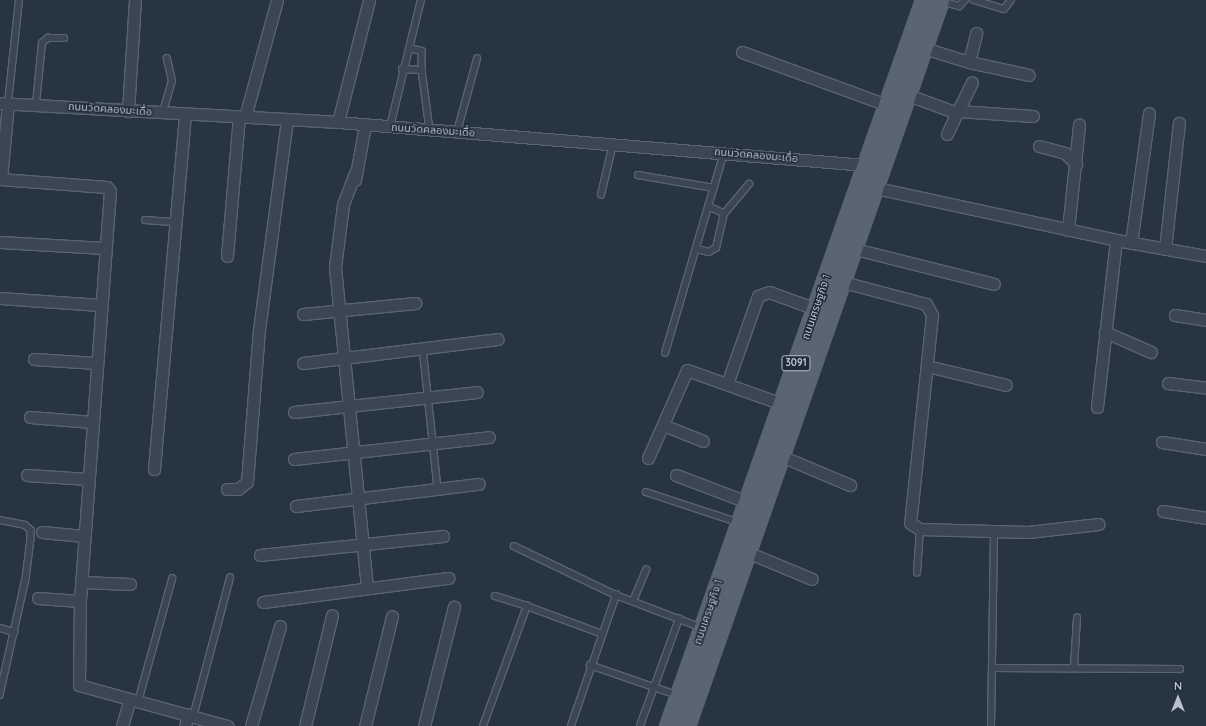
<!DOCTYPE html>
<html>
<head>
<meta charset="utf-8">
<style>
  body { margin:0 }
  #map { position:relative; width:1206px; height:726px; overflow:hidden; background:#273442; font-family:Quicksand,"Noto Sans Thai",sans-serif }
  div>[style] { position:absolute }
  .roads { filter:drop-shadow(1px 0 #59646f) drop-shadow(-1px 0 #59646f) drop-shadow(0 1px #59646f) drop-shadow(0 -1px #59646f) }
  .lane>* { height:5.5px; margin:-2.75px; padding:0 2.75px; transform-origin:2.75px; border-radius:2.75px; background:#3b4652 }
  .street>* { height:11px; margin:-5.5px; padding:0 5.5px; transform-origin:5.5px; border-radius:5.5px; background:#3b4652 }
  .primary>* { height:17px; margin:-8.5px; padding:0 8.5px; transform-origin:8.5px; border-radius:8.5px; background:#596572 }
  span { translate:-50% -50%; white-space:nowrap; text-align:center; line-height:1.15; -webkit-text-stroke:3px #202b37; paint-order:stroke }
  .shield-label span { padding:1px 3px; background:#202b37; border:1px solid; border-radius:3px; -webkit-text-stroke-width:0 }
  .shield-label { font-size:10px; color:#b8c1cc; font-weight:700 }
  .street-label { font-size:11px; color:#b8c1cc }
  .north { position:absolute; left:1158px; top:678px; width:40px; height:40px; -webkit-text-stroke:3px #202b37; paint-order:stroke; rotate:0deg; font-size:11px; font-weight:700; line-height:16px; text-align:center; color:#b8c1cc }
  .north::after { content:''; display:block; margin:auto; width:14px; height:18px; background:#b8c1cc; clip-path:polygon(50% 0,100% 100%,50% 72%,0 100%) }
</style>
</head>
<body>
<div id="map">
  <div class="roads">
    <div class="lane">
      <i style="left:974px;top:0;width:31px;rotate:17deg"></i>
      <i style="left:1004px;top:9px;width:11px;rotate:-52deg"></i>
      <i style="left:941px;top:1px;width:19px;rotate:16deg"></i>
      <i style="left:959px;top:6px;width:8px;rotate:-45deg"></i>
      <i style="left:409px;top:48px;width:13px;rotate:13deg"></i>
      <i style="left:422px;top:51px;width:19px;rotate:90deg"></i>
      <i style="left:402px;top:69px;width:20px;rotate:3deg"></i>
      <i style="left:422px;top:70px;width:61px;rotate:82.4deg"></i>
      <i style="left:8px;top:103px;width:104px;rotate:-83.9deg"></i>
      <i style="left:36px;top:104px;width:61px;rotate:-84.4deg"></i>
      <i style="left:42px;top:43px;width:8px;rotate:-40deg"></i>
      <i style="left:48px;top:38px;width:16px"></i>
      <i style="left:163px;top:112px;width:32px;rotate:-74deg"></i>
      <i style="left:172px;top:81px;width:23px;rotate:-103deg"></i>
      <i style="left:390px;top:127px;width:131px;rotate:-76.3deg"></i>
      <i style="left:457px;top:132px;width:76px;rotate:-74.7deg"></i>
      <i style="left:638px;top:175px;width:77px;rotate:9.7deg"></i>
      <i style="left:601px;top:195px;width:52px;rotate:-76.8deg"></i>
      <i style="left:724px;top:214px;width:39px;rotate:-50deg"></i>
      <i style="left:145px;top:220px;width:31px;rotate:4deg"></i>
      <i style="left:697px;top:249px;width:12px;rotate:14deg"></i>
      <i style="left:709px;top:252px;width:8px;rotate:-30deg"></i>
      <i style="left:716px;top:248px;width:35px;rotate:-77deg"></i>
      <i style="left:724px;top:214px;width:17px;rotate:-155deg"></i>
      <i style="left:423px;top:348px;width:142px;rotate:83.9deg"></i>
      <i style="left:665px;top:353px;width:209px;rotate:-73.6deg"></i>
      <i style="left:646px;top:492px;width:96px;rotate:18.2deg"></i>
      <i style="left:0;top:520px;width:25px;rotate:11deg"></i>
      <i style="left:25px;top:525px;width:8px;rotate:40deg"></i>
      <i style="left:31px;top:530px;width:9px;rotate:90deg"></i>
      <i style="left:31px;top:539px;width:40px;rotate:97.1deg"></i>
      <i style="left:26px;top:579px;width:119px;rotate:102.6deg"></i>
      <i style="left:514px;top:546px;width:113px;rotate:25.7deg"></i>
      <i style="left:917px;top:573px;width:44px;rotate:-86.1deg"></i>
      <i style="left:495px;top:596px;width:34px;rotate:17deg"></i>
      <i style="left:633px;top:601px;width:34px;rotate:-67deg"></i>
      <i style="left:0;top:628px;width:15px;rotate:16deg"></i>
      <i style="left:590px;top:665px;width:92px;rotate:19deg"></i>
      <i style="left:992px;top:668px;width:188px;rotate:0.3deg"></i>
      <i style="left:1074px;top:668px;width:50px;rotate:-86.6deg"></i>
      <i style="left:138px;top:702px;width:128px;rotate:-74.5deg"></i>
      <i style="left:193px;top:717px;width:144px;rotate:-75.1deg"></i>
      <i style="left:483px;top:726px;width:128px;rotate:-69.9deg"></i>
      <i style="left:527px;top:606px;width:78px;rotate:20.3deg"></i>
      <i style="left:571px;top:726px;width:139px;rotate:-71deg"></i>
      <i style="left:616px;top:595px;width:90px;rotate:20.9deg"></i>
      <i style="left:640px;top:726px;width:114px;rotate:-70deg"></i>
      <i style="left:991px;top:726px;width:195px;rotate:-89.1deg"></i>
    </div>
    <div class="street">
      <i style="left:924px;top:48px;width:47px;rotate:17.3deg"></i>
      <i style="left:969px;top:62px;width:61px;rotate:12.2deg"></i>
      <i style="left:742px;top:52px;width:154px;rotate:20.1deg"></i>
      <i style="left:969px;top:62px;width:30px;rotate:-76deg"></i>
      <i style="left:908px;top:95px;width:52px;rotate:20.2deg"></i>
      <i style="left:957px;top:113px;width:34px;rotate:-64deg"></i>
      <i style="left:0;top:103px;width:339px;rotate:3.2deg"></i>
      <i style="left:338px;top:122px;width:530px;rotate:4.66deg"></i>
      <i style="left:128px;top:111px;width:111px;rotate:-86.4deg"></i>
      <i style="left:958px;top:111px;width:75px;rotate:3.8deg"></i>
      <i style="left:245px;top:117px;width:121px;rotate:-74.7deg"></i>
      <i style="left:338px;top:122px;width:126px;rotate:-75.7deg"></i>
      <i style="left:947px;top:134px;width:23px;rotate:-65deg"></i>
      <i style="left:1039px;top:146px;width:27px;rotate:15deg"></i>
      <i style="left:1065px;top:153px;width:16px;rotate:45deg"></i>
      <i style="left:355px;top:173px;width:34px;rotate:111deg"></i>
      <i style="left:343px;top:205px;width:63px;rotate:97.4deg"></i>
      <i style="left:335px;top:267px;width:322px;rotate:84.3deg"></i>
      <i style="left:0;top:179px;width:107px;rotate:4.3deg"></i>
      <i style="left:107px;top:187px;width:5px;rotate:53deg"></i>
      <i style="left:110px;top:191px;width:411px;rotate:94.2deg"></i>
      <i style="left:80px;top:601px;width:84px;rotate:90.7deg"></i>
      <i style="left:79px;top:685px;width:154px;rotate:15.5deg"></i>
      <i style="left:1px;top:179px;width:76px;rotate:-84.7deg"></i>
      <i style="left:355px;top:180px;width:56px;rotate:-79.7deg"></i>
      <i style="left:876px;top:188px;width:246px;rotate:12.2deg"></i>
      <i style="left:1116px;top:240px;width:91px;rotate:10.1deg"></i>
      <i style="left:1068px;top:230px;width:106px;rotate:-84deg"></i>
      <i style="left:0;top:242px;width:105px;rotate:3.3deg"></i>
      <i style="left:1131px;top:243px;width:131px;rotate:-82.1deg"></i>
      <i style="left:855px;top:249px;width:143px;rotate:14.1deg"></i>
      <i style="left:1165px;top:249px;width:127px;rotate:-83.7deg"></i>
      <i style="left:227px;top:256px;width:140px;rotate:-85.1deg"></i>
      <i style="left:843px;top:282px;width:86px;rotate:14.8deg"></i>
      <i style="left:926px;top:304px;width:13px;rotate:61deg"></i>
      <i style="left:932px;top:315px;width:209px;rotate:96deg"></i>
      <i style="left:910px;top:523px;width:12px;rotate:31deg"></i>
      <i style="left:920px;top:529px;width:108px;rotate:1.6deg"></i>
      <i style="left:1028px;top:532px;width:71px;rotate:-6.4deg"></i>
      <i style="left:0;top:298px;width:100px;rotate:4deg"></i>
      <i style="left:303px;top:314px;width:113px;rotate:-5.6deg"></i>
      <i style="left:1175px;top:315px;width:31px;rotate:9deg"></i>
      <i style="left:1105px;top:332px;width:50px;rotate:23.5deg"></i>
      <i style="left:34px;top:359px;width:62px;rotate:3.7deg"></i>
      <i style="left:303px;top:363px;width:196px;rotate:-7deg"></i>
      <i style="left:927px;top:366px;width:81px;rotate:13.5deg"></i>
      <i style="left:1168px;top:383px;width:38px;rotate:7deg"></i>
      <i style="left:727px;top:384px;width:93px;rotate:-70.6deg"></i>
      <i style="left:758px;top:296px;width:12px;rotate:-20deg"></i>
      <i style="left:769px;top:292px;width:50px;rotate:19.9deg"></i>
      <i style="left:1097px;top:407px;width:168px;rotate:-83.5deg"></i>
      <i style="left:294px;top:412px;width:184px;rotate:-6.2deg"></i>
      <i style="left:30px;top:417px;width:62px;rotate:4.6deg"></i>
      <i style="left:663px;top:425px;width:43px;rotate:21.8deg"></i>
      <i style="left:1162px;top:442px;width:45px;rotate:9deg"></i>
      <i style="left:781px;top:456px;width:75px;rotate:22.8deg"></i>
      <i style="left:648px;top:458px;width:96px;rotate:-66.1deg"></i>
      <i style="left:687px;top:370px;width:101px;rotate:19.7deg"></i>
      <i style="left:294px;top:459px;width:196px;rotate:-6.4deg"></i>
      <i style="left:154px;top:469px;width:356px;rotate:-85deg"></i>
      <i style="left:27px;top:475px;width:61px;rotate:3.8deg"></i>
      <i style="left:676px;top:475px;width:76px;rotate:20.8deg"></i>
      <i style="left:227px;top:489px;width:11px"></i>
      <i style="left:238px;top:489px;width:11px;rotate:-38deg"></i>
      <i style="left:247px;top:482px;width:152px;rotate:-85.5deg"></i>
      <i style="left:259px;top:330px;width:213px;rotate:-82.4deg"></i>
      <i style="left:296px;top:506px;width:184px;rotate:-6.9deg"></i>
      <i style="left:1163px;top:511px;width:44px;rotate:9.2deg"></i>
      <i style="left:42px;top:532px;width:42px;rotate:5.4deg"></i>
      <i style="left:747px;top:552px;width:70px;rotate:22.6deg"></i>
      <i style="left:260px;top:555px;width:184px;rotate:-5.9deg"></i>
      <i style="left:82px;top:582px;width:48px;rotate:2.4deg"></i>
      <i style="left:38px;top:598px;width:42px;rotate:4.1deg"></i>
      <i style="left:263px;top:602px;width:187px;rotate:-7.4deg"></i>
      <i style="left:122px;top:726px;width:26px;rotate:-74deg"></i>
      <i style="left:185px;top:726px;width:12px;rotate:-76deg"></i>
      <i style="left:251px;top:726px;width:104px;rotate:-73.8deg"></i>
      <i style="left:305px;top:726px;width:114px;rotate:-76.3deg"></i>
      <i style="left:365px;top:726px;width:113px;rotate:-76.2deg"></i>
      <i style="left:424px;top:726px;width:123px;rotate:-75.9deg"></i>
    </div>
    <div class="primary">
      <i style="left:668px;top:726px;width:770px;rotate:-70.58deg"></i>
      <i style="left:686px;top:726px;width:769px;rotate:-70.72deg"></i>
    </div>
  </div>
  <div class="shield-label">
    <span style="left:796px;top:363px">3091</span>
  </div>
  <div class="street-label">
    <span style="left:110px;top:109px;rotate:4deg">ถนนวัดคลองมะเดื่อ</span>
    <span style="left:433px;top:130px;rotate:4deg">ถนนวัดคลองมะเดื่อ</span>
    <span style="left:756px;top:155px;rotate:5deg">ถนนวัดคลองมะเดื่อ</span>
    <span style="left:816px;top:307px;rotate:-71deg">ถนนเศรษฐกิจ 1</span>
    <span style="left:708px;top:612px;rotate:-71deg">ถนนเศรษฐกิจ 1</span>
  </div>
  <div class="north">N</div>
</div>
</body>
</html>
